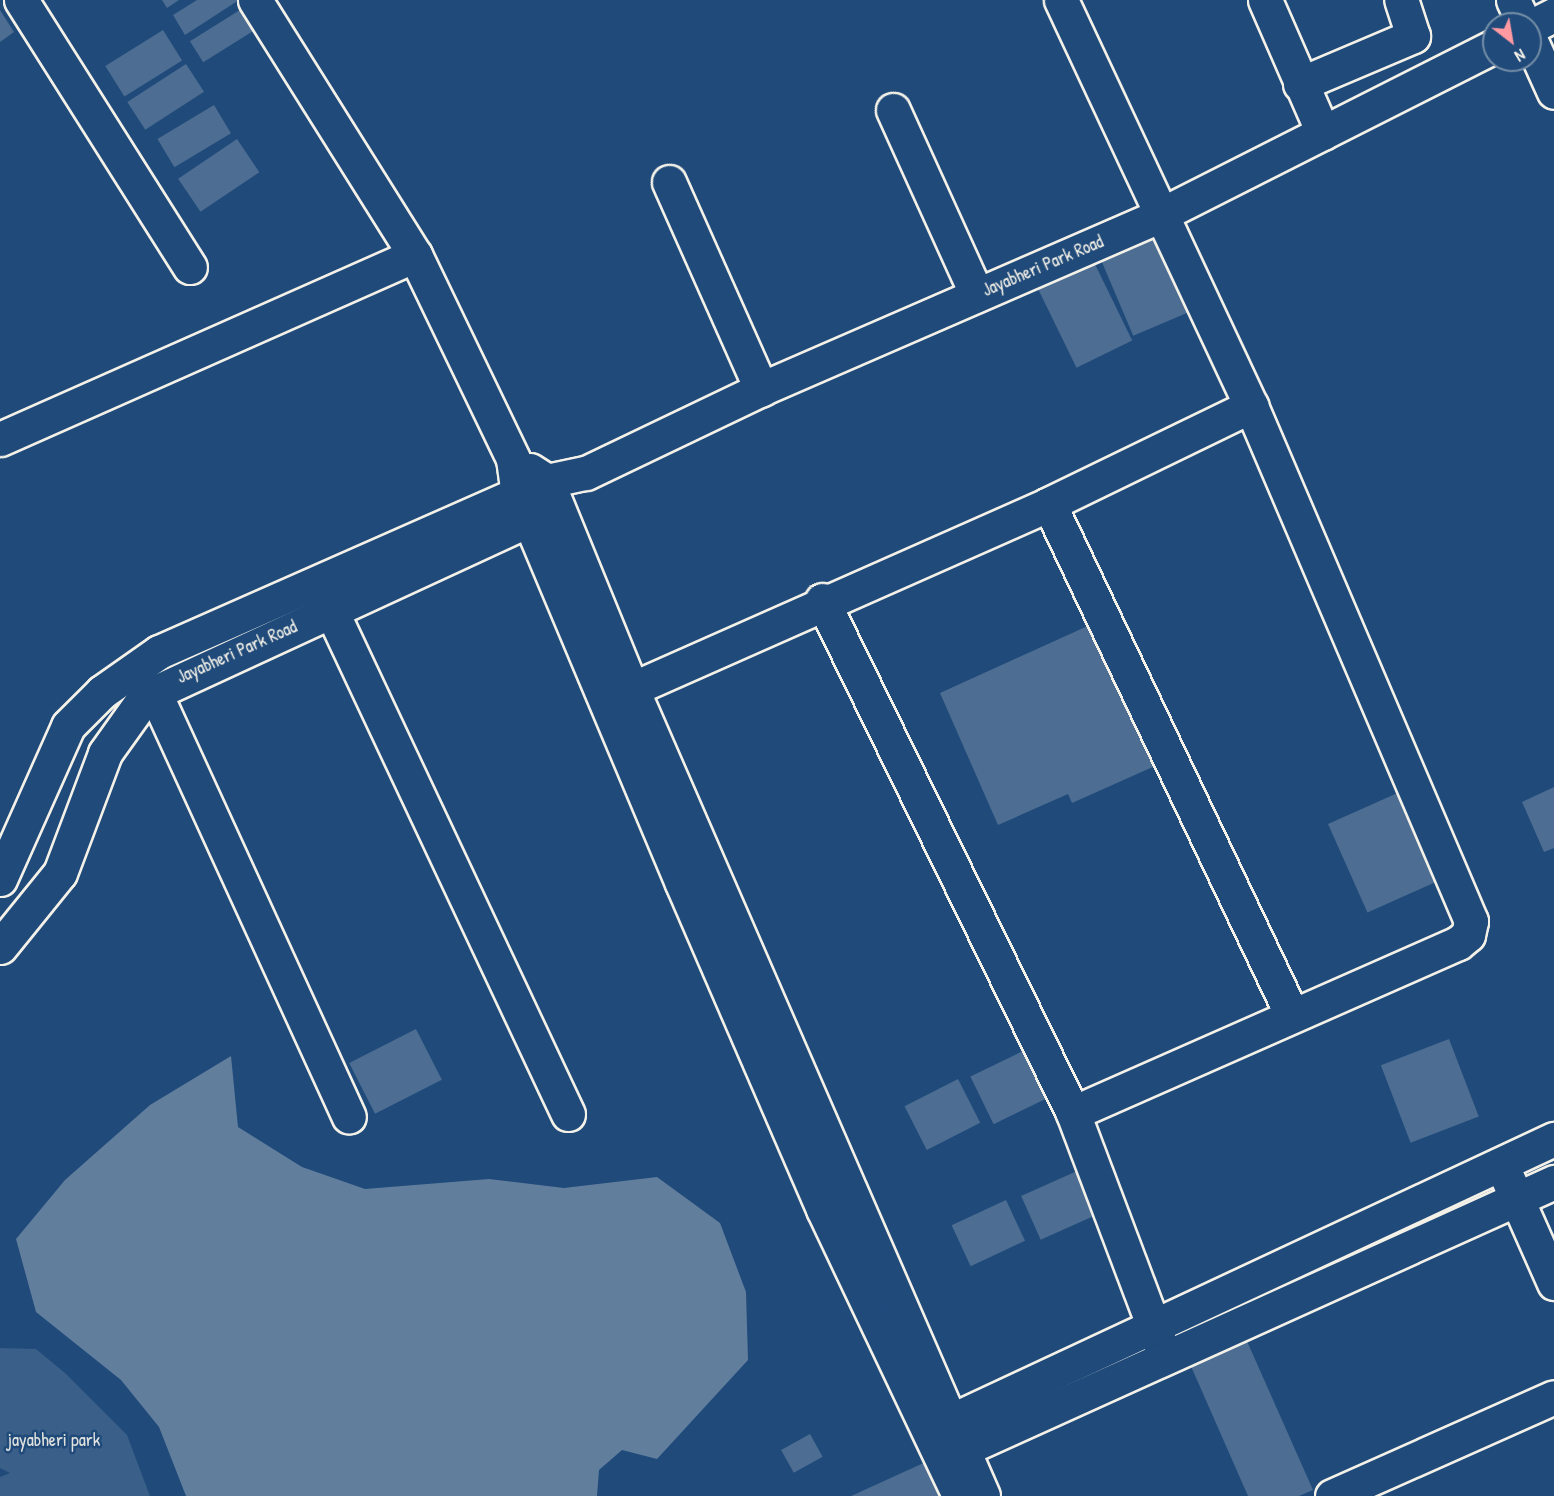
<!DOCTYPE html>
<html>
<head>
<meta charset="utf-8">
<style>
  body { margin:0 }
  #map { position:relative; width:1554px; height:1496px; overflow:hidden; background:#1f4a7a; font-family:"Patrick Hand",sans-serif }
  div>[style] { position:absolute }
  .green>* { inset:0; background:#3a5f88 }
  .water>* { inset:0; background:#627e9d }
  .building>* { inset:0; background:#4d6e92; transform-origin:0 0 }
  .roads { filter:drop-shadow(2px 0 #f4f1e8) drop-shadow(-2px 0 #f4f1e8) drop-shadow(0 2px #f4f1e8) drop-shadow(0 -2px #f4f1e8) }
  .minor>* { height:33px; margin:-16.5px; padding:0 16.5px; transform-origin:16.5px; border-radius:16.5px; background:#1f4a7a }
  span { translate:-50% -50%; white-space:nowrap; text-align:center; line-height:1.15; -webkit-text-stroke:5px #1f4a7a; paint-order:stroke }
  .street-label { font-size:18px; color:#f4f1e8 }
  .park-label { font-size:18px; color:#e1e2de }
  .north { position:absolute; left:1482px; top:12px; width:60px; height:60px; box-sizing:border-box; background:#1f4a7a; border:2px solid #748da6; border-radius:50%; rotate:149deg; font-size:16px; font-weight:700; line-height:24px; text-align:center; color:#f4f1e8 }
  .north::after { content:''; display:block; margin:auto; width:21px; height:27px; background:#ff9aa2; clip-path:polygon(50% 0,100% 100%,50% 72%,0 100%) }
</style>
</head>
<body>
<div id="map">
  <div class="green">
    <i style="clip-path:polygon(0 1348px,36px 1349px,65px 1373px,127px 1435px,150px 1496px,0 1496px,0 1477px,10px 1473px,0 1468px)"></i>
  </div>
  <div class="water">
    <i style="clip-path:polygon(231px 1056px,238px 1127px,302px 1167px,365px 1189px,489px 1179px,564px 1188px,657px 1177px,720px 1223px,746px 1292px,748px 1360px,657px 1459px,622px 1450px,599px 1470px,597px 1496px,186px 1496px,159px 1427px,121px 1380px,36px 1312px,16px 1239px,65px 1180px,150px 1105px)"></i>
  </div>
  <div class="building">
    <i style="clip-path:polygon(162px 0,179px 0,167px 8px)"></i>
    <i style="clip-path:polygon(197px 0,239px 0,185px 35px,173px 15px)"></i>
    <i style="left:251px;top:3px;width:25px;height:72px;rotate:58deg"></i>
    <i style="clip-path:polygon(0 10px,14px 32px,0 42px)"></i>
    <i style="left:163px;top:30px;width:36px;height:68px;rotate:58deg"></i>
    <i style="left:186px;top:64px;width:33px;height:70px;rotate:57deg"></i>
    <i style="left:214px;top:105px;width:33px;height:66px;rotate:59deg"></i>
    <i style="left:237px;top:139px;width:40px;height:71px;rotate:56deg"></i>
    <i style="left:1157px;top:228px;width:90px;height:64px;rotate:67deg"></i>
    <i style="left:1091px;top:256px;width:94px;height:62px;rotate:64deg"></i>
    <i style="clip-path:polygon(1092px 624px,1155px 766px,1072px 803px,1068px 794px,998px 825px,940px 693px)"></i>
    <i style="clip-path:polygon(1554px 787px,1554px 848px,1544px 852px,1522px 802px)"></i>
    <i style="left:1402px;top:791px;width:97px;height:81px;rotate:66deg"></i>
    <i style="left:416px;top:1029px;width:57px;height:75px;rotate:63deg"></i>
    <i style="left:1449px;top:1039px;width:83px;height:73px;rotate:69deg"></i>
    <i style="left:1027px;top:1049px;width:53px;height:63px;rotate:64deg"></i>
    <i style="left:958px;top:1079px;width:49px;height:60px;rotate:63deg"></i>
    <i style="left:1086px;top:1167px;width:48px;height:71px;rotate:66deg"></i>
    <i style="left:1006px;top:1200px;width:45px;height:60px;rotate:65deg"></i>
    <i style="clip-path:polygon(1246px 1339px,1313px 1490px,1299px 1496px,1248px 1496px,1190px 1364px)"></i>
    <i style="left:810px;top:1434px;width:26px;height:33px;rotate:61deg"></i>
    <i style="clip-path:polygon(928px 1461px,944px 1496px,851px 1496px)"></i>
  </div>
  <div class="roads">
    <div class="minor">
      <i style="left:21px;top:0;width:316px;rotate:57.7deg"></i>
      <i style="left:255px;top:0;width:301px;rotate:57.9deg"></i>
      <i style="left:415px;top:255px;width:226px;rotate:64.3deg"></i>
      <i style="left:513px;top:459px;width:34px;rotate:82deg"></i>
      <i style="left:518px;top:493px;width:423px;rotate:67.2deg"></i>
      <i style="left:682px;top:883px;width:355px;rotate:66.6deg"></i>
      <i style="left:823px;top:1209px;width:318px;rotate:64.6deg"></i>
      <i style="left:1061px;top:0;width:448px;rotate:64.9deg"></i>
      <i style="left:1251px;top:406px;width:560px;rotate:66.87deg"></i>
      <i style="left:1471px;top:921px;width:14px;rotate:102deg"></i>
      <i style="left:1468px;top:935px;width:13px;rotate:141deg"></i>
      <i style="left:1458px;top:943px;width:421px;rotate:156.2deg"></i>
      <i style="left:1265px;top:0;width:145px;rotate:66.4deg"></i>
      <i style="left:1513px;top:0;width:26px;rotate:65deg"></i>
      <i style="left:1530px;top:27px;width:27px;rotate:-27deg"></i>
      <i style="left:1530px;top:39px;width:58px;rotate:65.6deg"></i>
      <i style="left:1300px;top:84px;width:123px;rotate:-23deg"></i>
      <i style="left:1413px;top:36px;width:38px;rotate:-108deg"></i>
      <i style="left:893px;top:110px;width:203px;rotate:65.6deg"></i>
      <i style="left:669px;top:182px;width:227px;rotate:66deg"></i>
      <i style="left:0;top:439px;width:454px;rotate:-23.9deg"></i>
      <i style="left:530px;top:470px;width:20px;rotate:33deg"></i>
      <i style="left:547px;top:481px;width:225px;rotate:67.8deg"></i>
      <i style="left:632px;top:689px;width:880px;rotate:66.49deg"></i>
      <i style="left:1049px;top:504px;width:566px;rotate:64.57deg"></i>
      <i style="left:822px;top:600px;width:571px;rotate:63.93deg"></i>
      <i style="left:1073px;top:1113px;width:258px;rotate:69.3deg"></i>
      <i style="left:331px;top:610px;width:557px;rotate:64.82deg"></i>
      <i style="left:632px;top:689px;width:456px;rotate:-23.9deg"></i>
      <i style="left:1049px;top:504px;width:225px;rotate:-25.9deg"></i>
      <i style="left:154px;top:691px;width:468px;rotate:65.4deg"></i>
      <i style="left:0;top:879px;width:167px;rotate:-66deg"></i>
      <i style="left:68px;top:726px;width:48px;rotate:-45deg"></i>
      <i style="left:102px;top:692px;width:70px;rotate:-35.1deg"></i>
      <i style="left:159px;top:652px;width:424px;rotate:-23.8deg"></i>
      <i style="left:547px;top:481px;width:40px;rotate:-12deg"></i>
      <i style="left:586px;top:473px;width:194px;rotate:-25.6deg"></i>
      <i style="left:761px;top:389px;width:433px;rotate:-23.5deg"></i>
      <i style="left:1158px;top:216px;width:377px;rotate:-26.8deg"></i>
      <i style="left:0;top:947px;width:95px;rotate:-51deg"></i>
      <i style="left:60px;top:873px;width:128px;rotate:-69.4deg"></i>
      <i style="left:105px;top:753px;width:69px;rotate:-54.5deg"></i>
      <i style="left:145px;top:697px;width:445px;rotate:-24.8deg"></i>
      <i style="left:1508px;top:1179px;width:114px;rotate:66.1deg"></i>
      <i style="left:931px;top:1430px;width:688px;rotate:-25.04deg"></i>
      <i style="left:944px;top:1458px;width:670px;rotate:-24.34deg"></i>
      <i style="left:1332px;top:1496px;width:243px;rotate:-24deg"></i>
    </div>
  </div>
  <div class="street-label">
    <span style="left:1043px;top:266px;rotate:-23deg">Jayabheri Park Road</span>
    <span style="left:237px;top:652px;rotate:-24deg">Jayabheri Park Road</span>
  </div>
  <div class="park-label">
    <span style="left:54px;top:1440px">jayabheri park</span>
  </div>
  <div class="north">N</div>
</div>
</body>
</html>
